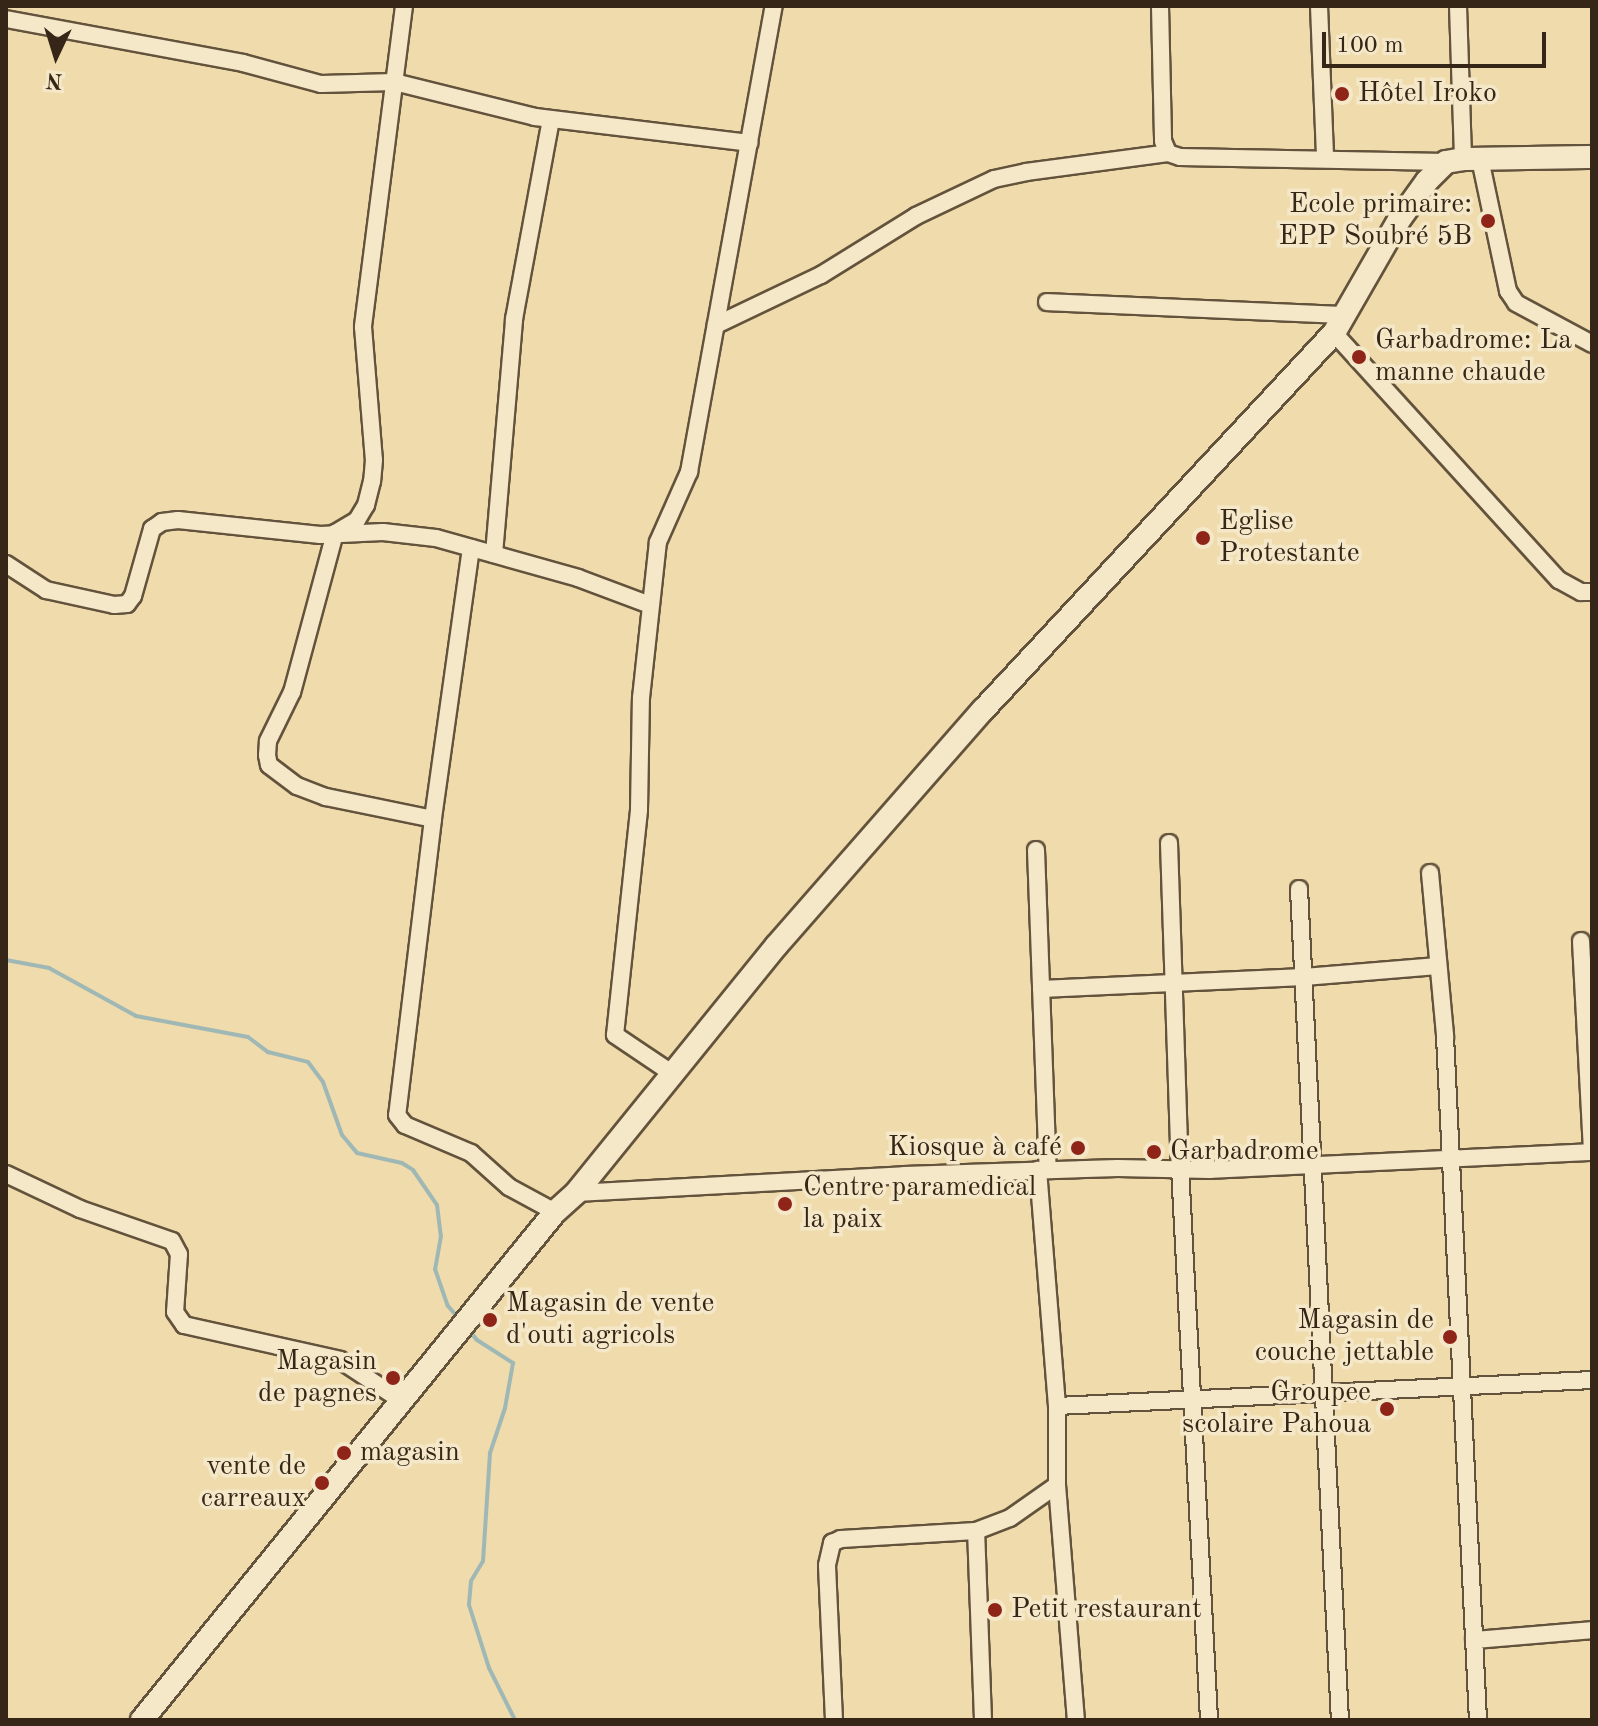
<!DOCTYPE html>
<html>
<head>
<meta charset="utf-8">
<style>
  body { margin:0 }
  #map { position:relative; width:1598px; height:1726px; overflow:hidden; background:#efdbac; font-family:"Old Standard TT",serif }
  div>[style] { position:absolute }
  .stream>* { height:4px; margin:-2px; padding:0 2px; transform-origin:2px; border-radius:2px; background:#9fb8b5 }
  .roads { filter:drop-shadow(2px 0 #64533c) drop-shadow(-2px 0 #64533c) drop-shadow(0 2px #64533c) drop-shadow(0 -2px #64533c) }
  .minor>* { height:16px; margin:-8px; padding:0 8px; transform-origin:8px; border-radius:8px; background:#f5e8c9 }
  .tertiary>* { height:22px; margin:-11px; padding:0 11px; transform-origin:11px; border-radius:11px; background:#f5e8c9 }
  .dots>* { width:22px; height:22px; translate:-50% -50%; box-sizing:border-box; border:4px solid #f5e8c9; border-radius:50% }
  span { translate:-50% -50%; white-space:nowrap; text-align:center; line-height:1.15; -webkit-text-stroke:7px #f5e8c9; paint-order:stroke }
  .poi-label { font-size:28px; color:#352617 }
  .left { translate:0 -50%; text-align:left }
  .right { translate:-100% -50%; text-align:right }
  .frame { position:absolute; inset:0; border:8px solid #352617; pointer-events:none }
  .north { position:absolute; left:16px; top:16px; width:80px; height:80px; -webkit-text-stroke:6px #f5e8c9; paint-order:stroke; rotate:184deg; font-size:22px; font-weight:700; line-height:32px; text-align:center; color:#352617 }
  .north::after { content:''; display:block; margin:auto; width:28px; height:36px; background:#352617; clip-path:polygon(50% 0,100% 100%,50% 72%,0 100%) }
  .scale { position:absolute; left:1322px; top:32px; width:224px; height:36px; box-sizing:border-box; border:4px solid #352617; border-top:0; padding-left:10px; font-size:24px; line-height:28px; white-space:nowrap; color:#352617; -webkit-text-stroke:6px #f5e8c9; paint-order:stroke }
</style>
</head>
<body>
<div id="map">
  <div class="stream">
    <i style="left:6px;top:960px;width:44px;rotate:10.5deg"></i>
    <i style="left:49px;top:968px;width:99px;rotate:28.9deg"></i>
    <i style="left:136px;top:1016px;width:114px;rotate:10.6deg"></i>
    <i style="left:248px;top:1037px;width:25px;rotate:37deg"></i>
    <i style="left:268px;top:1052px;width:41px;rotate:14deg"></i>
    <i style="left:308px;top:1062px;width:25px;rotate:53deg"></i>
    <i style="left:323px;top:1082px;width:56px;rotate:70.3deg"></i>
    <i style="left:342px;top:1135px;width:23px;rotate:50deg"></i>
    <i style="left:357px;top:1153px;width:46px;rotate:12.5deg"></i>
    <i style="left:402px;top:1163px;width:13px;rotate:32deg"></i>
    <i style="left:413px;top:1170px;width:42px;rotate:55.6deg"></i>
    <i style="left:437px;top:1205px;width:31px;rotate:83deg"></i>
    <i style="left:441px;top:1236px;width:34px;rotate:100deg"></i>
    <i style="left:435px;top:1269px;width:39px;rotate:71deg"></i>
    <i style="left:448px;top:1306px;width:18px;rotate:49deg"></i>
    <i style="left:468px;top:1329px;width:14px;rotate:51deg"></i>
    <i style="left:477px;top:1340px;width:43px;rotate:32.6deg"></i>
    <i style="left:513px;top:1363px;width:46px;rotate:100.1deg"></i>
    <i style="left:505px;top:1408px;width:47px;rotate:108.4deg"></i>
    <i style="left:490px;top:1453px;width:108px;rotate:93.7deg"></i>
    <i style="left:483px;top:1561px;width:23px;rotate:121deg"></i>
    <i style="left:471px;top:1581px;width:24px;rotate:95deg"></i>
    <i style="left:469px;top:1605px;width:66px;rotate:72.4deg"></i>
    <i style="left:489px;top:1668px;width:58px;rotate:63.4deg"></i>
  </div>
  <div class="roads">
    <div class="minor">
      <i style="left:404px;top:6px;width:324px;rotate:97.3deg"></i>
      <i style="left:363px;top:327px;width:133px;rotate:85.3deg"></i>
      <i style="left:374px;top:460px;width:21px;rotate:95deg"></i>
      <i style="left:372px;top:481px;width:25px;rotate:104deg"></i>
      <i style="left:366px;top:505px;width:17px;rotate:121deg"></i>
      <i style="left:357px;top:520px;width:26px;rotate:149deg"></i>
      <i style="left:335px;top:533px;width:165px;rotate:105.1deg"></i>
      <i style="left:292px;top:692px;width:55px;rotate:116.1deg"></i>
      <i style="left:268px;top:741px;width:14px;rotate:94deg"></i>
      <i style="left:267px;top:755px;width:10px;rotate:79deg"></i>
      <i style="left:269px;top:765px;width:35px;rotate:37deg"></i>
      <i style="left:297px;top:786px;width:31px;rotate:21deg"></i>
      <i style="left:326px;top:797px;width:109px;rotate:11.6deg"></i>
      <i style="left:1160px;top:6px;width:135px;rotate:88.7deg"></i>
      <i style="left:1163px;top:141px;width:13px;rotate:67deg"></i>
      <i style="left:1319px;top:6px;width:152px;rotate:87.7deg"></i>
      <i style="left:1458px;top:6px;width:153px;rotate:88.1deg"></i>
      <i style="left:6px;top:19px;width:241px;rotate:10.5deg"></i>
      <i style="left:243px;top:63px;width:81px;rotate:15.1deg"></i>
      <i style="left:321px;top:84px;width:73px;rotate:-1.6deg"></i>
      <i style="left:394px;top:82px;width:145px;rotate:13.9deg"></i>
      <i style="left:535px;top:117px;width:216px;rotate:6.9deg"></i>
      <i style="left:1480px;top:159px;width:135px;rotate:78deg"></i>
      <i style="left:1508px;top:291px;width:14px;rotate:56deg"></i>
      <i style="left:1516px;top:303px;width:86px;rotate:28.3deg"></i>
      <i style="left:1047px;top:302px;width:299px;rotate:2.5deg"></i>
      <i style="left:716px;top:325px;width:116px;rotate:-25.5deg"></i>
      <i style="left:821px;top:275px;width:112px;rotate:-31.8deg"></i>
      <i style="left:916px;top:216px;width:86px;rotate:-25.4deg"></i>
      <i style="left:994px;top:179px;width:33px;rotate:-12deg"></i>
      <i style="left:1026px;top:172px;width:143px;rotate:-7.6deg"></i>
      <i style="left:1168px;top:153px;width:13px;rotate:18deg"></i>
      <i style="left:1180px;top:157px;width:266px;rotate:1.1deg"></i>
      <i style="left:1334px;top:333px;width:334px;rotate:47.7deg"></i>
      <i style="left:1559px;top:580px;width:25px;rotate:29deg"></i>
      <i style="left:1581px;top:592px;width:11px"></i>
      <i style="left:471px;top:548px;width:274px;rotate:98deg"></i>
      <i style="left:433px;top:819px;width:298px;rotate:96.9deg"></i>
      <i style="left:397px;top:1115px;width:13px;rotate:51deg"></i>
      <i style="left:405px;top:1125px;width:72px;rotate:23deg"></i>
      <i style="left:471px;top:1153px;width:51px;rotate:41.8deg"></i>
      <i style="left:509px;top:1187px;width:52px;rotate:28.5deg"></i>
      <i style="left:494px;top:554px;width:236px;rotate:-85.1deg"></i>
      <i style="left:514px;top:319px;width:203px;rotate:-79.5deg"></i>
      <i style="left:6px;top:564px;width:48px;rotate:33deg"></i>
      <i style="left:46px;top:590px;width:70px;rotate:12.4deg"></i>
      <i style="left:114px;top:605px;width:13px;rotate:-4deg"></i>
      <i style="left:127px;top:604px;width:10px;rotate:-53deg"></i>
      <i style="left:133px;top:596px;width:70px;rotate:-74.2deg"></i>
      <i style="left:152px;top:529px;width:12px;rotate:-35deg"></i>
      <i style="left:162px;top:522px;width:16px;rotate:-7deg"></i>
      <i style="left:178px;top:520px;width:143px;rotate:6deg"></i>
      <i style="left:320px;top:535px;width:63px;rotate:-2.7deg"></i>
      <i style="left:383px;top:532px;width:53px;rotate:6.5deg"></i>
      <i style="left:436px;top:538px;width:148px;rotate:15.7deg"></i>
      <i style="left:578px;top:578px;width:77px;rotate:20.6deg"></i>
      <i style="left:1169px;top:843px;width:325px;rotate:88.1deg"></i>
      <i style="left:1180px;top:1168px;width:553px;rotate:86.99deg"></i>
      <i style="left:1036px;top:850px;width:320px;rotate:87.9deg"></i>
      <i style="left:1430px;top:873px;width:164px;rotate:84.7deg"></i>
      <i style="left:1445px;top:1036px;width:685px;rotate:87.24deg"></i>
      <i style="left:1299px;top:889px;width:832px;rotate:87.18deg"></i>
      <i style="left:1581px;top:941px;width:210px;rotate:87deg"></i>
      <i style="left:1041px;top:989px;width:263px;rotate:-2.6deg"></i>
      <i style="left:1304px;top:977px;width:134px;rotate:-4.7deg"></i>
      <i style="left:673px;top:1074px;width:70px;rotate:-146.1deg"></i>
      <i style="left:615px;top:1035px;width:227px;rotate:-83.9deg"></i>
      <i style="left:639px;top:809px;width:111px;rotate:-89deg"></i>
      <i style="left:641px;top:698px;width:157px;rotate:-83.8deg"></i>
      <i style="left:658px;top:542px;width:77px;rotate:-66.1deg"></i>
      <i style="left:689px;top:472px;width:474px;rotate:-79.7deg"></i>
      <i style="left:6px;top:1174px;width:82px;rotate:25.3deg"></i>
      <i style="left:80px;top:1209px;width:97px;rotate:19.2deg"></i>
      <i style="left:172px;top:1241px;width:15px;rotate:62deg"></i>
      <i style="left:179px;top:1254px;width:58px;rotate:93.9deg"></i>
      <i style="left:175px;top:1312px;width:16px;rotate:55deg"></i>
      <i style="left:184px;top:1325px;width:160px;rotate:12.6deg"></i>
      <i style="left:340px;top:1360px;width:74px;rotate:33.5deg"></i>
      <i style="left:576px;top:1193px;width:328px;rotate:-3.1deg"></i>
      <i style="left:904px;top:1175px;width:214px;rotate:-1.9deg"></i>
      <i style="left:1118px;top:1168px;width:92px;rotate:1.2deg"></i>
      <i style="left:1210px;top:1170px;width:382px;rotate:-2.7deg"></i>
      <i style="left:1057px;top:1406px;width:536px;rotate:-2.78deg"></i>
      <i style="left:1057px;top:1485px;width:236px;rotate:85.4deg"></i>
      <i style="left:1474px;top:1640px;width:118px;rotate:-4.8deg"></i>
      <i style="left:834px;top:1720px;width:155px;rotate:-92.6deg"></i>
      <i style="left:827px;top:1565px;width:23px;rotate:-77deg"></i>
      <i style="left:832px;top:1543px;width:10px;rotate:-24deg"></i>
      <i style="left:841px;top:1539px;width:135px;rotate:-3.4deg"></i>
      <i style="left:983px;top:1720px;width:189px;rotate:-92.1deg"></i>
      <i style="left:976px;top:1531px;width:36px;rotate:-21deg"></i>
      <i style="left:1010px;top:1518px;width:57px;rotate:-35.1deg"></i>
      <i style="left:1057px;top:1485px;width:79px;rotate:-90deg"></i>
      <i style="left:1057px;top:1406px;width:237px;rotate:-94.6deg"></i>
    </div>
    <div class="tertiary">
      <i style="left:142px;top:1720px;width:655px;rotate:-50.89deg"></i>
      <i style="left:555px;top:1212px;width:28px;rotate:-42deg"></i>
      <i style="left:576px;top:1193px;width:319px;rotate:-51deg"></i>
      <i style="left:777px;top:945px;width:313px;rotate:-48.8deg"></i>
      <i style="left:983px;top:710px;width:515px;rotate:-47.05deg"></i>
      <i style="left:1334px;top:333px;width:130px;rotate:-60.1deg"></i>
      <i style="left:1399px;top:220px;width:48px;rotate:-54.3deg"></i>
      <i style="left:1427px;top:181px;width:27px;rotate:-45deg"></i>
      <i style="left:1446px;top:162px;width:17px;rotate:-10deg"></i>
      <i style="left:1463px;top:159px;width:129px;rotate:-0.9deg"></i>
    </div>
  </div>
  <div class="dots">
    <i style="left:1342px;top:94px;background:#8f2418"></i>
    <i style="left:1488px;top:221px;background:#8f2418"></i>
    <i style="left:1359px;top:357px;background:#8f2418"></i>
    <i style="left:1203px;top:538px;background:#8f2418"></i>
    <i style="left:1078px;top:1148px;background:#8f2418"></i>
    <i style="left:1154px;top:1152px;background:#8f2418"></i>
    <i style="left:785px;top:1204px;background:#8f2418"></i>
    <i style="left:490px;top:1320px;background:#8f2418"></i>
    <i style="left:1450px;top:1337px;background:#8f2418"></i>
    <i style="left:393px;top:1378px;background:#8f2418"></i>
    <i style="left:1387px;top:1409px;background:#8f2418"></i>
    <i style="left:344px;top:1453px;background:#8f2418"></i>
    <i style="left:322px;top:1483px;background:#8f2418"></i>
    <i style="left:995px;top:1610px;background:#8f2418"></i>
  </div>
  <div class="poi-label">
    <span class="left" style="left:1358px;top:94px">Hôtel Iroko</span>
    <span class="right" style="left:1472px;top:221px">Ecole primaire:<br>EPP Soubré 5B</span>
    <span class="left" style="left:1375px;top:357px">Garbadrome: La<br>manne chaude</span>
    <span class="left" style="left:1219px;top:538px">Eglise<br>Protestante</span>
    <span class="right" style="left:1062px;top:1148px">Kiosque à café</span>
    <span class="left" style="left:1170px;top:1152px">Garbadrome</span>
    <span class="left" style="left:803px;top:1204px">Centre paramedical<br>la paix</span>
    <span class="left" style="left:506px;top:1320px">Magasin de vente<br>d'outi agricols</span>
    <span class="right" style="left:1434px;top:1337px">Magasin de<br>couche jettable</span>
    <span class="right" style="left:377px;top:1378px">Magasin<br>de pagnes</span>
    <span class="right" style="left:1371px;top:1409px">Groupee<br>scolaire Pahoua</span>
    <span class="left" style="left:360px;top:1453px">magasin</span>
    <span class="right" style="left:306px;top:1483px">vente de<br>carreaux</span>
    <span class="left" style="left:1011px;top:1610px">Petit restaurant</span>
  </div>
  <div class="frame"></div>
  <div class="north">N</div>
  <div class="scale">100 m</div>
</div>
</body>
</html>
